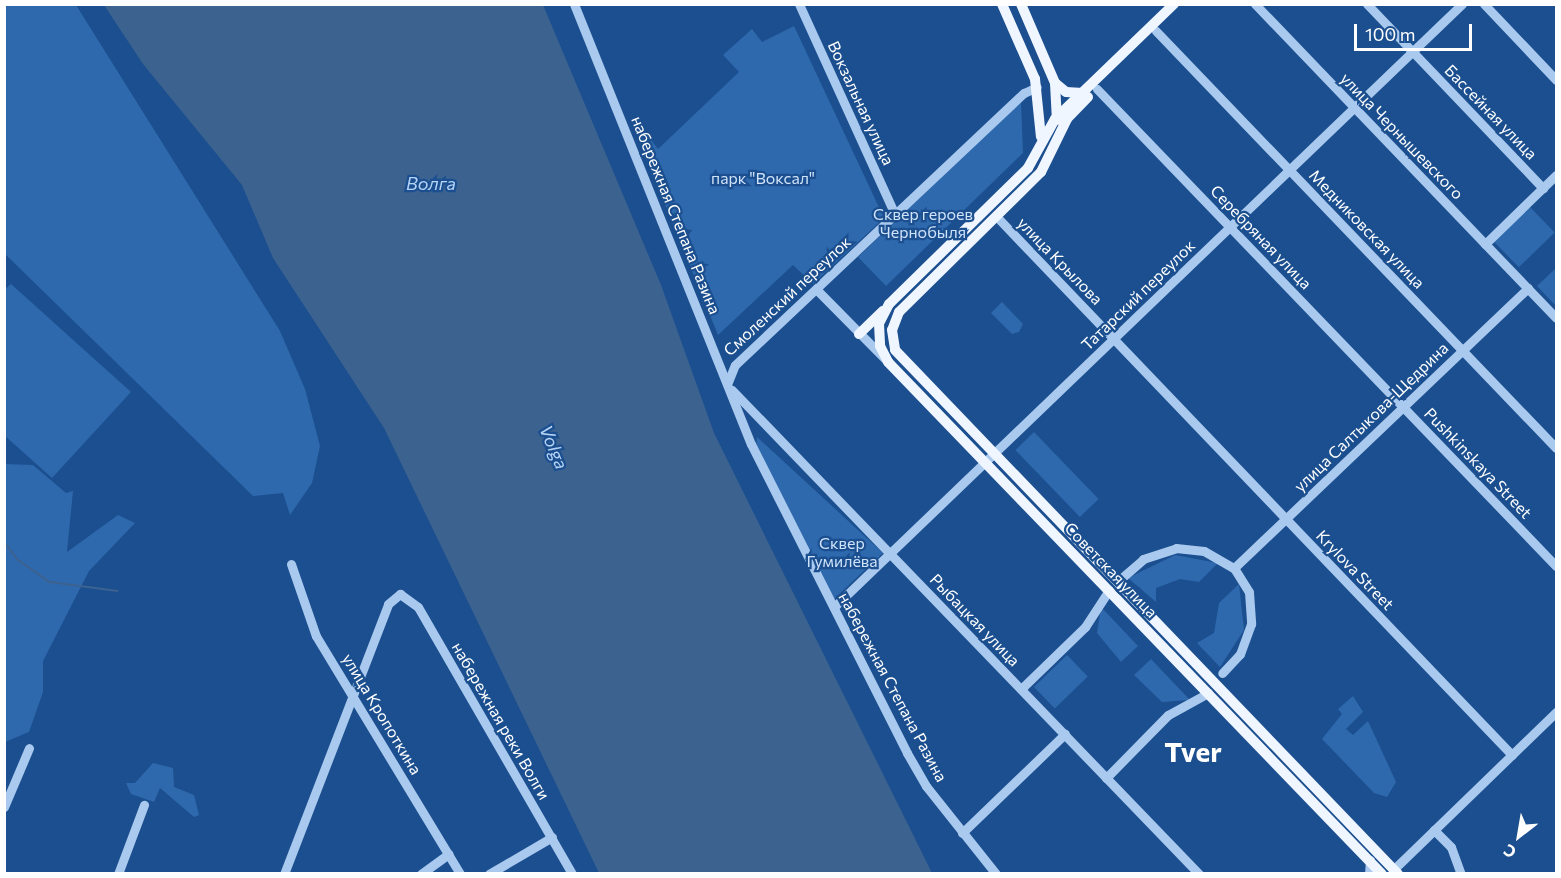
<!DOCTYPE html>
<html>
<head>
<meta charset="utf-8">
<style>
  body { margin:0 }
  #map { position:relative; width:1561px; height:878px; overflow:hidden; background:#1b4f8f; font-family:Commissioner,sans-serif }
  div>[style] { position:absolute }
  .green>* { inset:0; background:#2e69ad; transform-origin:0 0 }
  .water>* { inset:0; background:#3c6290 }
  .stream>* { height:2px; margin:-1px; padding:0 1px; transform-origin:1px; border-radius:1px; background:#3c6290 }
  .minor>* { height:9px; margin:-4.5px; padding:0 4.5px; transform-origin:4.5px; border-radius:4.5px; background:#a9c9ee }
  .major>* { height:10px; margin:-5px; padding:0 5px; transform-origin:5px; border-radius:5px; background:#f0f6ff }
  span { translate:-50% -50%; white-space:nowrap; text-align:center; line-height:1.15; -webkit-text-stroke:4.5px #1b4f8f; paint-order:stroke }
  .street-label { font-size:16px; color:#fff }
  .park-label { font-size:16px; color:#cfe3fa }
  .water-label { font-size:18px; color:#b5d3f5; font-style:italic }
  .town-label { font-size:28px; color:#fff; font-weight:700 }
  .frame { position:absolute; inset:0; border:6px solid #fff; pointer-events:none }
  .north { position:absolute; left:1489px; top:806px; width:60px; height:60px; -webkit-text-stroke:4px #1b4f8f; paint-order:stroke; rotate:211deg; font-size:16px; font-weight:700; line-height:24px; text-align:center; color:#fff }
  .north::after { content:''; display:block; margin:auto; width:21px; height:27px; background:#fff; clip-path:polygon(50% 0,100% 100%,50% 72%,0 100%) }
  .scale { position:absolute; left:1354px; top:24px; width:118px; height:27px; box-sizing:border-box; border:3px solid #fff; border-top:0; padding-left:8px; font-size:18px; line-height:21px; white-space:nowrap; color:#fff; -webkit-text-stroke:4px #1b4f8f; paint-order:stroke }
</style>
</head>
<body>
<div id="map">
  <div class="green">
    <i style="clip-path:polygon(5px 4px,76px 5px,280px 331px,305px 389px,320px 446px,312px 483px,290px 515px,283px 493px,253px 496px,5px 254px)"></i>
    <i style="clip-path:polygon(794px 26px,884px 218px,813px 284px,793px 265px,718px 335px,638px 138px,644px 131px,658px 149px,739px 72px,723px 55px,752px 29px,762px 42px)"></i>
    <i style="clip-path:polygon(1021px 101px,1023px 153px,886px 286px,858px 257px)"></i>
    <i style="left:1529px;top:206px;width:37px;height:50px;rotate:46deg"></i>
    <i style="clip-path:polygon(1556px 268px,1556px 306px,1537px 286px)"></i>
    <i style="clip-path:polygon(11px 284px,131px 392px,52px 478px,5px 436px,4px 290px)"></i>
    <i style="clip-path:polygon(1002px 302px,1023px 324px,1019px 332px,1012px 334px,991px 313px)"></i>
    <i style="left:1034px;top:432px;width:93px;height:26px;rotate:46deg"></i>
    <i style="clip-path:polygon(757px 437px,883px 553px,834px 599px,756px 447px)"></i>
    <i style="clip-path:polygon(4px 464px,33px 465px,66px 493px,73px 491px,67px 552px,118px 515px,135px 523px,89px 571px,43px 661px,43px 692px,29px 732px,5px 742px)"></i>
    <i style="clip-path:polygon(1175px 555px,1218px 563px,1199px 582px,1180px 579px,1156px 588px,1156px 602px,1128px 578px)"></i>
    <i style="clip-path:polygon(1239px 584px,1244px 630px,1220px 667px,1197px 643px,1214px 633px,1219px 603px)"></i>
    <i style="clip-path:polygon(1101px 607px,1138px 646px,1121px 662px,1097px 633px)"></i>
    <i style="left:1067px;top:655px;width:30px;height:46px;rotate:46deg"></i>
    <i style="clip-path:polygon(1151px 659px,1190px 700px,1162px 702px,1134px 675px)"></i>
    <i style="clip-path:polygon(1353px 696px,1363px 712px,1346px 729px,1353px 735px,1368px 721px,1396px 782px,1387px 797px,1374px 793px,1322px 739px,1342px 714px,1338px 709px)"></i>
    <i style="clip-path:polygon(153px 763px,173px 768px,174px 787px,194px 795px,199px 815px,194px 817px,160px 788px,154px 802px,131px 794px,126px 783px,135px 783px)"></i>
  </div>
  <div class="water">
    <i style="clip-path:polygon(104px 5px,543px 5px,661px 285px,714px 433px,932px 873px,599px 873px,384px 428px,273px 258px,242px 185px,143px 64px)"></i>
  </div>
  <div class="stream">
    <i style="left:4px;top:542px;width:23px;rotate:52deg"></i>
    <i style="left:18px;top:560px;width:39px;rotate:35deg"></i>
    <i style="left:50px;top:582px;width:68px;rotate:7.7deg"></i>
  </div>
  <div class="minor">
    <i style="left:574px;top:4px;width:474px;rotate:68.1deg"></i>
    <i style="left:751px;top:444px;width:346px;rotate:63.2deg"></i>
    <i style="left:907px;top:753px;width:38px;rotate:60deg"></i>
    <i style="left:926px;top:786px;width:112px;rotate:51.5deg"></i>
    <i style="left:799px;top:4px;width:232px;rotate:65.5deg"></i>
    <i style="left:1255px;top:4px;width:435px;rotate:46.2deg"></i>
    <i style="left:1367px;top:4px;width:255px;rotate:46.3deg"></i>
    <i style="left:1484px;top:4px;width:105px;rotate:46.5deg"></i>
    <i style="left:1156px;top:31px;width:578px;rotate:46.19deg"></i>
    <i style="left:1097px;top:89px;width:662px;rotate:46.1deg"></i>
    <i style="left:996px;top:216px;width:746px;rotate:46.25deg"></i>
    <i style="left:1485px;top:244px;width:99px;rotate:-44.2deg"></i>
    <i style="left:816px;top:289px;width:100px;rotate:45.4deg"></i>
    <i style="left:728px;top:382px;width:18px;rotate:-68deg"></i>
    <i style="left:735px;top:365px;width:397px;rotate:-43.3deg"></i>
    <i style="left:1024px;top:93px;width:14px;rotate:-25deg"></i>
    <i style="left:732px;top:390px;width:673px;rotate:46.02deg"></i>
    <i style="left:291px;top:564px;width:76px;rotate:70.9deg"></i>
    <i style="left:316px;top:636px;width:278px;rotate:58.8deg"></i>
    <i style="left:1234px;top:568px;width:406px;rotate:-43.6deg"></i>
    <i style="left:1117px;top:582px;width:35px;rotate:-41deg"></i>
    <i style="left:1143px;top:559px;width:35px;rotate:-18deg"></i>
    <i style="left:1176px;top:548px;width:28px;rotate:6deg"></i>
    <i style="left:1204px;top:551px;width:34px;rotate:30deg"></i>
    <i style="left:1234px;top:568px;width:28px;rotate:58deg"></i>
    <i style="left:1249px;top:592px;width:32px;rotate:86deg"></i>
    <i style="left:1251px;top:624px;width:32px;rotate:110deg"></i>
    <i style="left:1240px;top:654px;width:26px;rotate:133deg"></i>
    <i style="left:834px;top:607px;width:871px;rotate:-43.84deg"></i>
    <i style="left:1021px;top:689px;width:89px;rotate:-44.1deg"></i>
    <i style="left:1085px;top:627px;width:44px;rotate:-57deg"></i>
    <i style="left:1106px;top:778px;width:88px;rotate:-45.5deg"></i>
    <i style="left:1168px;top:715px;width:46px;rotate:-28.8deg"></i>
    <i style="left:4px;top:807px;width:64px;rotate:-67deg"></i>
    <i style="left:1434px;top:830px;width:24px;rotate:45deg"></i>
    <i style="left:1451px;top:847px;width:29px;rotate:70deg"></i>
    <i style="left:962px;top:833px;width:143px;rotate:-43.9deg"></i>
    <i style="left:1394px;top:869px;width:226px;rotate:-44.1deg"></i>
    <i style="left:118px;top:874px;width:74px;rotate:-69.4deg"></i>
    <i style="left:284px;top:874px;width:289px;rotate:-68.9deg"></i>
    <i style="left:388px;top:604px;width:16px;rotate:-40deg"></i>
    <i style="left:400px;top:594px;width:22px;rotate:36deg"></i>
    <i style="left:418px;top:607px;width:308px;rotate:60deg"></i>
    <i style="left:421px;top:874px;width:34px;rotate:-36deg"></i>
    <i style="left:489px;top:874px;width:73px;rotate:-30.4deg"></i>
    <i style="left:1369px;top:874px;width:14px;rotate:-86deg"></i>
  </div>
  <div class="major">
    <i style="left:1002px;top:4px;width:82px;rotate:66.3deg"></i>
    <i style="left:1035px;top:79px;width:58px;rotate:84.1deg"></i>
    <i style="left:1021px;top:4px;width:86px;rotate:66.7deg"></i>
    <i style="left:1055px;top:83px;width:37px;rotate:87deg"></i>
    <i style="left:1174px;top:4px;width:165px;rotate:136deg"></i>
    <i style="left:1055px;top:119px;width:56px;rotate:118.9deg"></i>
    <i style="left:1028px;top:168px;width:194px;rotate:135.6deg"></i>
    <i style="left:889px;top:304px;width:22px;rotate:117deg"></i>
    <i style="left:879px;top:324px;width:22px;rotate:87deg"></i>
    <i style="left:880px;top:346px;width:18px;rotate:63deg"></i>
    <i style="left:888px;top:362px;width:711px;rotate:46.03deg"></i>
    <i style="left:1055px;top:83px;width:14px;rotate:39deg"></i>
    <i style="left:1066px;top:92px;width:17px;rotate:3deg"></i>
    <i style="left:1088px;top:97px;width:30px;rotate:134deg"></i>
    <i style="left:1067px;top:119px;width:59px;rotate:116.1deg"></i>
    <i style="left:1041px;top:172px;width:199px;rotate:135.4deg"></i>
    <i style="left:899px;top:312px;width:19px;rotate:111deg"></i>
    <i style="left:892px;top:330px;width:20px;rotate:81deg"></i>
    <i style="left:895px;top:350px;width:726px;rotate:46.17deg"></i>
    <i style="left:859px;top:334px;width:33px;rotate:-44deg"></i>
  </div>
  <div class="street-label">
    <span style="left:861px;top:103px;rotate:65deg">Вокзальная улица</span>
    <span style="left:1491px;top:112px;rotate:46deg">Бассейная улица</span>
    <span style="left:1402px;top:136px;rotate:46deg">улица Чернышевского</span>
    <span style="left:676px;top:215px;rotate:68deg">набережная Степана Разина</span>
    <span style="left:1367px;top:229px;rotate:46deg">Медниковская улица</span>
    <span style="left:1261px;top:237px;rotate:46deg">Серебряная улица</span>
    <span style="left:1060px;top:261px;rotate:46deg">улица Крылова</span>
    <span style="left:1138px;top:295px;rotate:-44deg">Татарский переулок</span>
    <span style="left:787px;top:296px;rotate:-43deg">Смоленский переулок</span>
    <span style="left:1371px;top:417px;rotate:-44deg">улица Салтыкова-Щедрина</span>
    <span style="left:1478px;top:463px;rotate:46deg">Pushkinskaya Street</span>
    <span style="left:1111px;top:570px;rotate:46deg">Советская улица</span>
    <span style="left:1355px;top:570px;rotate:46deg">Krylova Street</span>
    <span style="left:975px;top:620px;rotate:46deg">Рыбацкая улица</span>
    <span style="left:893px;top:687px;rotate:62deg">набережная Степана Разина</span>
    <span style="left:382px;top:714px;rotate:59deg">улица Кропоткина</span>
    <span style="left:501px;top:721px;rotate:60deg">набережная реки Волги</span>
  </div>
  <div class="park-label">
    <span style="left:763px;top:178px">парк "Воксал"</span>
    <span style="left:923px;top:223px">Сквер героев<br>Чернобыля</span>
    <span style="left:842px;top:552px">Сквер<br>Гумилёва</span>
  </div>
  <div class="water-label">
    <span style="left:431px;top:183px">Волга</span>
    <span style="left:554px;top:447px;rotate:67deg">Volga</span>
  </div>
  <div class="town-label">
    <span style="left:1193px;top:751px">Tver</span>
  </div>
  <div class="frame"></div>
  <div class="north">С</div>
  <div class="scale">100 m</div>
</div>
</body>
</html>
